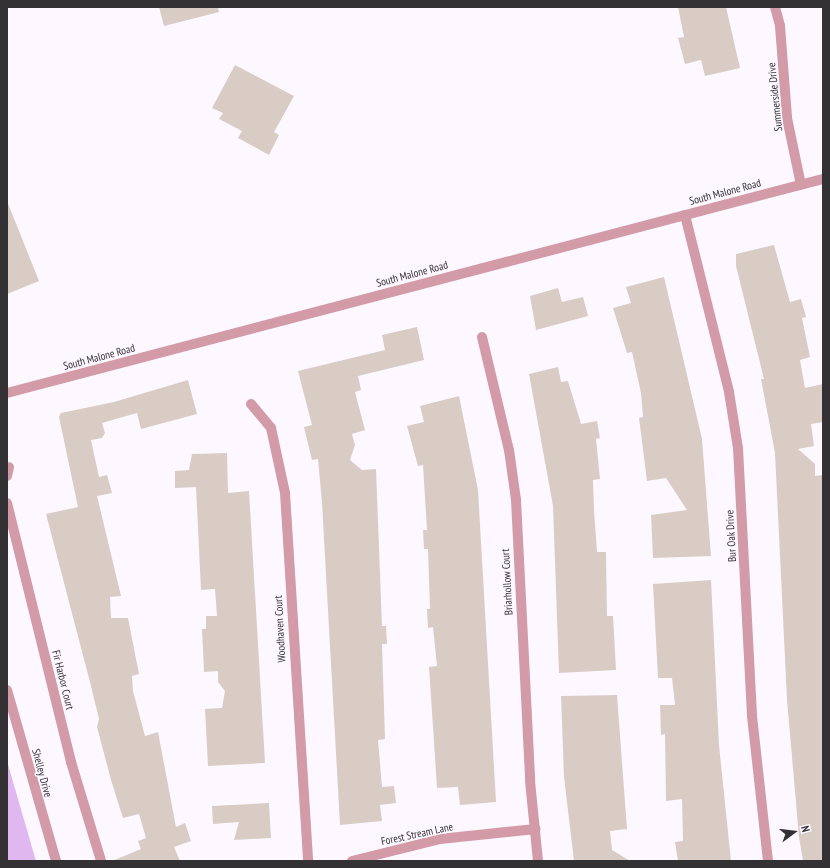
<!DOCTYPE html>
<html>
<head>
<meta charset="utf-8">
<style>
  body { margin:0 }
  #map { position:relative; width:830px; height:868px; overflow:hidden; background:#fdf8ff; font-family:"PT Sans Narrow",sans-serif }
  div>[style] { position:absolute }
  .green>* { inset:0; background:#e1b7ef }
  .building>* { inset:0; background:#d8ccc5 }
  .minor>* { height:10px; margin:-5px; padding:0 5px; transform-origin:5px; border-radius:5px; background:#d39aa7 }
  .tertiary>* { height:10px; margin:-5px; padding:0 5px; transform-origin:5px; border-radius:5px; background:#d39aa7 }
  span { translate:-50% -50%; white-space:nowrap; text-align:center; line-height:1.15; -webkit-text-stroke:3px #fdf8ff; paint-order:stroke }
  .street-label { font-size:11px; color:#343135 }
  .frame { position:absolute; inset:0; border:8px solid #343135; pointer-events:none }
  .north { position:absolute; left:774px; top:812px; width:40px; height:40px; -webkit-text-stroke:3px #fdf8ff; paint-order:stroke; rotate:75deg; font-size:11px; font-weight:700; line-height:16px; text-align:center; color:#343135 }
  .north::after { content:''; display:block; margin:auto; width:14px; height:18px; background:#343135; clip-path:polygon(50% 0,100% 100%,50% 72%,0 100%) }
</style>
</head>
<body>
<div id="map">
  <div class="green">
    <i style="clip-path:polygon(7px 761px,36px 861px,7px 861px)"></i>
  </div>
  <div class="building">
    <i style="clip-path:polygon(159px 7px,218px 7px,219px 12px,164px 26px)"></i>
    <i style="clip-path:polygon(678px 7px,726px 7px,740px 68px,705px 76px,701px 60px,685px 64px,678px 38px,684px 37px)"></i>
    <i style="clip-path:polygon(235px 65px,294px 96px,274px 132px,279px 135px,269px 155px,238px 138px,242px 131px,219px 119px,223px 113px,212px 108px)"></i>
    <i style="clip-path:polygon(7px 201px,39px 281px,7px 294px)"></i>
    <i style="clip-path:polygon(774px 245px,790px 302px,801px 299px,806px 317px,802px 318px,810px 357px,800px 360px,805px 388px,823px 384px,823px 422px,811px 424px,814px 446px,798px 449px,815px 464px,815px 476px,823px 475px,823px 861px,803px 861px,799px 837px,787px 700px,775px 453px,761px 379px,764px 379px,736px 266px,736px 254px)"></i>
    <i style="clip-path:polygon(664px 277px,702px 439px,711px 556px,653px 558px,651px 515px,687px 510px,666px 478px,647px 481px,639px 418px,643px 417px,641px 393px,632px 352px,627px 353px,613px 308px,631px 303px,626px 287px)"></i>
    <i style="clip-path:polygon(558px 288px,562px 302px,583px 297px,588px 316px,536px 330px,530px 296px)"></i>
    <i style="clip-path:polygon(417px 327px,424px 360px,358px 376px,361px 390px,355px 392px,365px 430px,352px 434px,355px 445px,350px 460px,362px 470px,376px 469px,382px 626px,386px 626px,387px 644px,382px 644px,385px 739px,378px 740px,382px 787px,394px 786px,396px 803px,380px 805px,382px 821px,340px 825px,322px 503px,318px 459px,312px 460px,304px 427px,312px 425px,298px 371px,385px 350px,382px 335px)"></i>
    <i style="clip-path:polygon(558px 367px,561px 382px,568px 381px,581px 424px,597px 421px,600px 438px,596px 439px,600px 479px,593px 480px,594px 510px,597px 552px,606px 552px,607px 616px,613px 616px,616px 670px,559px 673px,553px 506px,529px 374px)"></i>
    <i style="clip-path:polygon(188px 380px,197px 414px,141px 429px,137px 413px,102px 423px,105px 433px,102px 438px,91px 440px,99px 477px,107px 475px,112px 493px,97px 496px,121px 596px,110px 597px,111px 618px,128px 618px,139px 674px,132px 676px,133px 691px,145px 736px,158px 732px,176px 827px,185px 823px,191px 841px,174px 847px,180px 861px,112px 861px,141px 849px,138px 841px,146px 838px,139px 814px,123px 818px,111px 780px,97px 727px,99px 719px,91px 686px,46px 514px,78px 507px,59px 417px,61px 413px,114px 402px)"></i>
    <i style="clip-path:polygon(459px 396px,478px 490px,496px 802px,460px 805px,458px 787px,437px 788px,429px 667px,437px 666px,433px 627px,428px 628px,427px 609px,430px 609px,428px 549px,424px 549px,423px 530px,427px 530px,423px 465px,418px 466px,407px 426px,424px 422px,420px 406px)"></i>
    <i style="clip-path:polygon(227px 453px,228px 493px,249px 491px,265px 763px,208px 766px,205px 709px,222px 708px,225px 691px,218px 682px,218px 671px,204px 672px,202px 629px,206px 629px,206px 616px,217px 616px,215px 589px,201px 590px,196px 487px,175px 488px,175px 471px,189px 470px,192px 454px)"></i>
    <i style="clip-path:polygon(711px 580px,719px 745px,731px 861px,678px 861px,675px 842px,683px 841px,682px 799px,666px 801px,665px 734px,661px 735px,660px 705px,675px 705px,672px 678px,658px 678px,653px 584px)"></i>
    <i style="clip-path:polygon(617px 695px,627px 829px,610px 831px,612px 850px,630px 861px,574px 861px,564px 777px,561px 696px)"></i>
    <i style="clip-path:polygon(269px 803px,271px 838px,234px 840px,239px 822px,213px 824px,212px 806px)"></i>
  </div>
  <div class="minor">
    <i style="left:775px;top:7px;width:20px;rotate:75deg"></i>
    <i style="left:780px;top:26px;width:92px;rotate:85.6deg"></i>
    <i style="left:787px;top:118px;width:68px;rotate:78.2deg"></i>
    <i style="left:482px;top:337px;width:116px;rotate:76.6deg"></i>
    <i style="left:509px;top:450px;width:50px;rotate:82deg"></i>
    <i style="left:516px;top:500px;width:281px;rotate:87.1deg"></i>
    <i style="left:530px;top:781px;width:80px;rotate:84.3deg"></i>
    <i style="left:251px;top:404px;width:31px;rotate:50deg"></i>
    <i style="left:271px;top:428px;width:66px;rotate:77.8deg"></i>
    <i style="left:285px;top:493px;width:369px;rotate:86.4deg"></i>
    <i style="left:7px;top:476px;width:9px;rotate:-77deg"></i>
    <i style="left:7px;top:503px;width:267px;rotate:76.1deg"></i>
    <i style="left:71px;top:762px;width:103px;rotate:73.1deg"></i>
    <i style="left:352px;top:861px;width:91px;rotate:-14deg"></i>
    <i style="left:440px;top:839px;width:96px;rotate:-6deg"></i>
  </div>
  <div class="tertiary">
    <i style="left:685px;top:215px;width:182px;rotate:76deg"></i>
    <i style="left:729px;top:392px;width:57px;rotate:80.9deg"></i>
    <i style="left:738px;top:448px;width:268px;rotate:87deg"></i>
    <i style="left:752px;top:716px;width:146px;rotate:83.7deg"></i>
    <i style="left:7px;top:393px;width:844px;rotate:-14.7deg"></i>
    <i style="left:7px;top:690px;width:178px;rotate:74deg"></i>
  </div>
  <div class="street-label">
    <span style="left:775px;top:97px;rotate:-96deg">Summerside Drive</span>
    <span style="left:725px;top:192px;rotate:-15deg">South Malone Road</span>
    <span style="left:412px;top:274px;rotate:-15deg">South Malone Road</span>
    <span style="left:99px;top:357px;rotate:-15deg">South Malone Road</span>
    <span style="left:731px;top:536px;rotate:-93deg">Bur Oak Drive</span>
    <span style="left:507px;top:582px;rotate:-93deg">Briarhollow Court</span>
    <span style="left:280px;top:629px;rotate:-93deg">Woodhaven Court</span>
    <span style="left:63px;top:680px;rotate:76deg">Fir Harbor Court</span>
    <span style="left:42px;top:773px;rotate:75deg">Shelley Drive</span>
    <span style="left:417px;top:834px;rotate:-12deg">Forest Stream Lane</span>
  </div>
  <div class="frame"></div>
  <div class="north">N</div>
</div>
</body>
</html>
